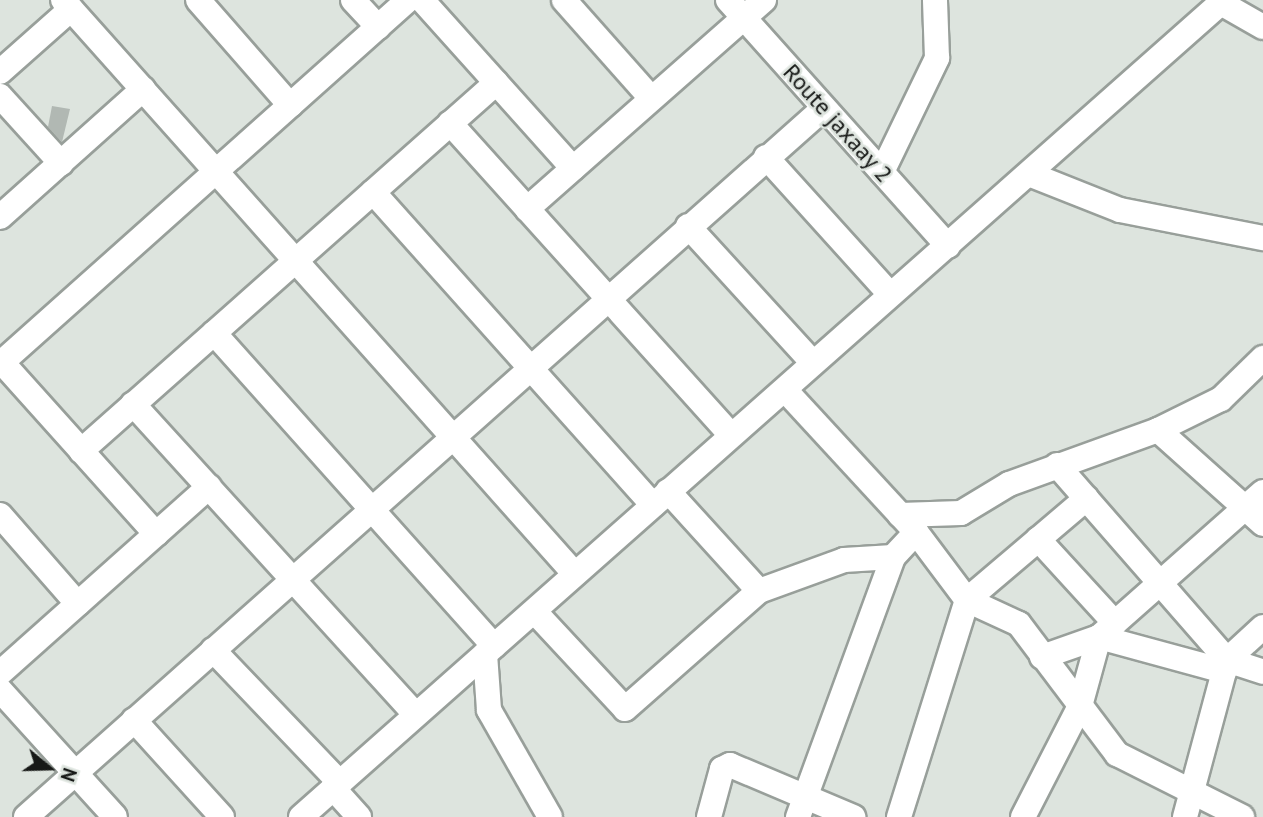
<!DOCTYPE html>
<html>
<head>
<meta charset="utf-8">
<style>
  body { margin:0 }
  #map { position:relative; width:1263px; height:817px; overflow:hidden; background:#dde4de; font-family:"PT Sans",sans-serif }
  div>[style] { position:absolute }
  .building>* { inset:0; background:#b1b8b3 }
  .roads { filter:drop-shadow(2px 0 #989f9a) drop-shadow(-2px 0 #989f9a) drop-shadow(0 2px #989f9a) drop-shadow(0 -2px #989f9a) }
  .minor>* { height:24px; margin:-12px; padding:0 12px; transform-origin:12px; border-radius:12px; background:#fff }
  span { translate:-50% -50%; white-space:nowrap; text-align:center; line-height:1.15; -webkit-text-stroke:5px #dde4de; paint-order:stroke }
  .street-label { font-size:24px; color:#171917 }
  .north { position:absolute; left:14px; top:733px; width:70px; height:70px; -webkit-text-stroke:5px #dde4de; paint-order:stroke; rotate:109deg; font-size:19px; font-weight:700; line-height:28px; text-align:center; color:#171917 }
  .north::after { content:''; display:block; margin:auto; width:24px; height:32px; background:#171917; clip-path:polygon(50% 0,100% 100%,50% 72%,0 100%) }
</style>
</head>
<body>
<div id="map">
  <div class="building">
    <i style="clip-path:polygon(52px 106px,70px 109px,62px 142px,48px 127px)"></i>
  </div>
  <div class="roads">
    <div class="minor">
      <i style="left:63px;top:0;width:769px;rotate:48.27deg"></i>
      <i style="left:198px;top:0;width:140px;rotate:48.8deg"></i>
      <i style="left:353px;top:0;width:37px;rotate:47deg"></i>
      <i style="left:422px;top:0;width:226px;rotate:48.1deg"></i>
      <i style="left:564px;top:0;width:131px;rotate:48.4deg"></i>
      <i style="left:728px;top:0;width:330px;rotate:48.2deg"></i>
      <i style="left:1221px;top:3px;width:48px;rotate:29.7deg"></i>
      <i style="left:0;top:72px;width:95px;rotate:-41.6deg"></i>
      <i style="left:0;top:96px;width:91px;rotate:47.7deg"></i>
      <i style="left:450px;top:123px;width:420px;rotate:48deg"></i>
      <i style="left:766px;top:157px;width:185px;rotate:47.9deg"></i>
      <i style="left:882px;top:172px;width:127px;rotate:-64.2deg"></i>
      <i style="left:937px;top:58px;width:58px;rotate:-92deg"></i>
      <i style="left:1029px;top:174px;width:98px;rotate:21.6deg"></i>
      <i style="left:1120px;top:210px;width:146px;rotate:11.1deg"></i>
      <i style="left:373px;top:192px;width:420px;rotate:48.2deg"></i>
      <i style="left:527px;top:209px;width:316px;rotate:-41.4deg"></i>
      <i style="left:0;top:217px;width:192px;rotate:-41.8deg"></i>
      <i style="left:688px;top:226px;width:185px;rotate:47.6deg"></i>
      <i style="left:214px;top:333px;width:420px;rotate:48.2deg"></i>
      <i style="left:0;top:360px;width:234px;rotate:48.1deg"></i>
      <i style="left:0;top:364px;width:547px;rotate:-41.74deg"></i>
      <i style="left:785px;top:390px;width:193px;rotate:47.3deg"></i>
      <i style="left:916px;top:532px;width:85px;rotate:53.1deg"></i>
      <i style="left:967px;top:600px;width:57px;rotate:24.8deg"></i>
      <i style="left:1019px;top:624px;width:163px;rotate:53deg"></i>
      <i style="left:1117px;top:754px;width:140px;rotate:26.7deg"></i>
      <i style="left:133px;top:404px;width:420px;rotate:47.7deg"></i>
      <i style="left:1158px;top:430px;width:141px;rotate:41.8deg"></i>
      <i style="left:81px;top:451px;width:555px;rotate:-41.56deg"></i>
      <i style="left:1057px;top:465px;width:259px;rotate:48.9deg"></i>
      <i style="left:1227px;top:660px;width:38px;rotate:18deg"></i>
      <i style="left:668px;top:491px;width:135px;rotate:47.7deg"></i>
      <i style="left:759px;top:591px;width:90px;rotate:-20deg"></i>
      <i style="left:844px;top:560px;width:49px;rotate:-3.5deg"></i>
      <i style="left:0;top:515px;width:118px;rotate:48.8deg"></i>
      <i style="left:900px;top:515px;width:61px;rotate:-1.9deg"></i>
      <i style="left:961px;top:513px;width:56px;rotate:-31.1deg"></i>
      <i style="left:1009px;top:484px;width:158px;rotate:-19.9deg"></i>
      <i style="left:1158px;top:430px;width:70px;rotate:-26.2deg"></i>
      <i style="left:1221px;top:399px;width:59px;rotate:-44.3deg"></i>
      <i style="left:1038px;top:539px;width:114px;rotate:47.5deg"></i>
      <i style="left:535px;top:612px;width:132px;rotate:47.1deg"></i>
      <i style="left:625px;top:709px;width:179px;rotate:-41.4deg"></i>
      <i style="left:213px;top:650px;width:184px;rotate:46.3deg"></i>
      <i style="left:485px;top:654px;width:56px;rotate:85.9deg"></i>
      <i style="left:489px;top:710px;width:123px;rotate:60.3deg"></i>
      <i style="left:1042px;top:657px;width:60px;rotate:-19.3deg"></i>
      <i style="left:1099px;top:637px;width:130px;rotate:15.2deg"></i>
      <i style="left:0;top:673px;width:280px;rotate:-41.7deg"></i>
      <i style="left:0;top:690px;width:171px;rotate:47.8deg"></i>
      <i style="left:134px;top:720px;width:131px;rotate:47.8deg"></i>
      <i style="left:333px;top:788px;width:39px;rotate:48deg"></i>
      <i style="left:26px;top:817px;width:1067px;rotate:-41.62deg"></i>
      <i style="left:301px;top:817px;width:1233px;rotate:-41.51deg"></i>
      <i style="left:709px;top:817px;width:50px;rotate:-74.8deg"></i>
      <i style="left:722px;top:769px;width:9px;rotate:-27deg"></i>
      <i style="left:730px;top:765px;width:134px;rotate:22.9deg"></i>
      <i style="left:798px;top:817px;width:277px;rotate:-69.9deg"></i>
      <i style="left:893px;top:557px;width:34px;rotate:-47deg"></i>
      <i style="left:899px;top:817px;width:227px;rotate:-72.6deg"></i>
      <i style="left:967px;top:600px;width:157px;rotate:-40.4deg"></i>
      <i style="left:1023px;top:817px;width:125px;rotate:-62.8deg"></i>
      <i style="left:1080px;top:706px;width:72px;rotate:-74.6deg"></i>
      <i style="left:1099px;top:637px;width:219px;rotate:-41.5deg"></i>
      <i style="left:1185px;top:817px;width:163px;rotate:-75deg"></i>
      <i style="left:1227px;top:660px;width:49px;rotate:-42.5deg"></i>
    </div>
  </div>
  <div class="street-label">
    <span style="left:838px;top:123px;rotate:48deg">Route jaxaay 2</span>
  </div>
  <div class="north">N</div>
</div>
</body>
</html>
